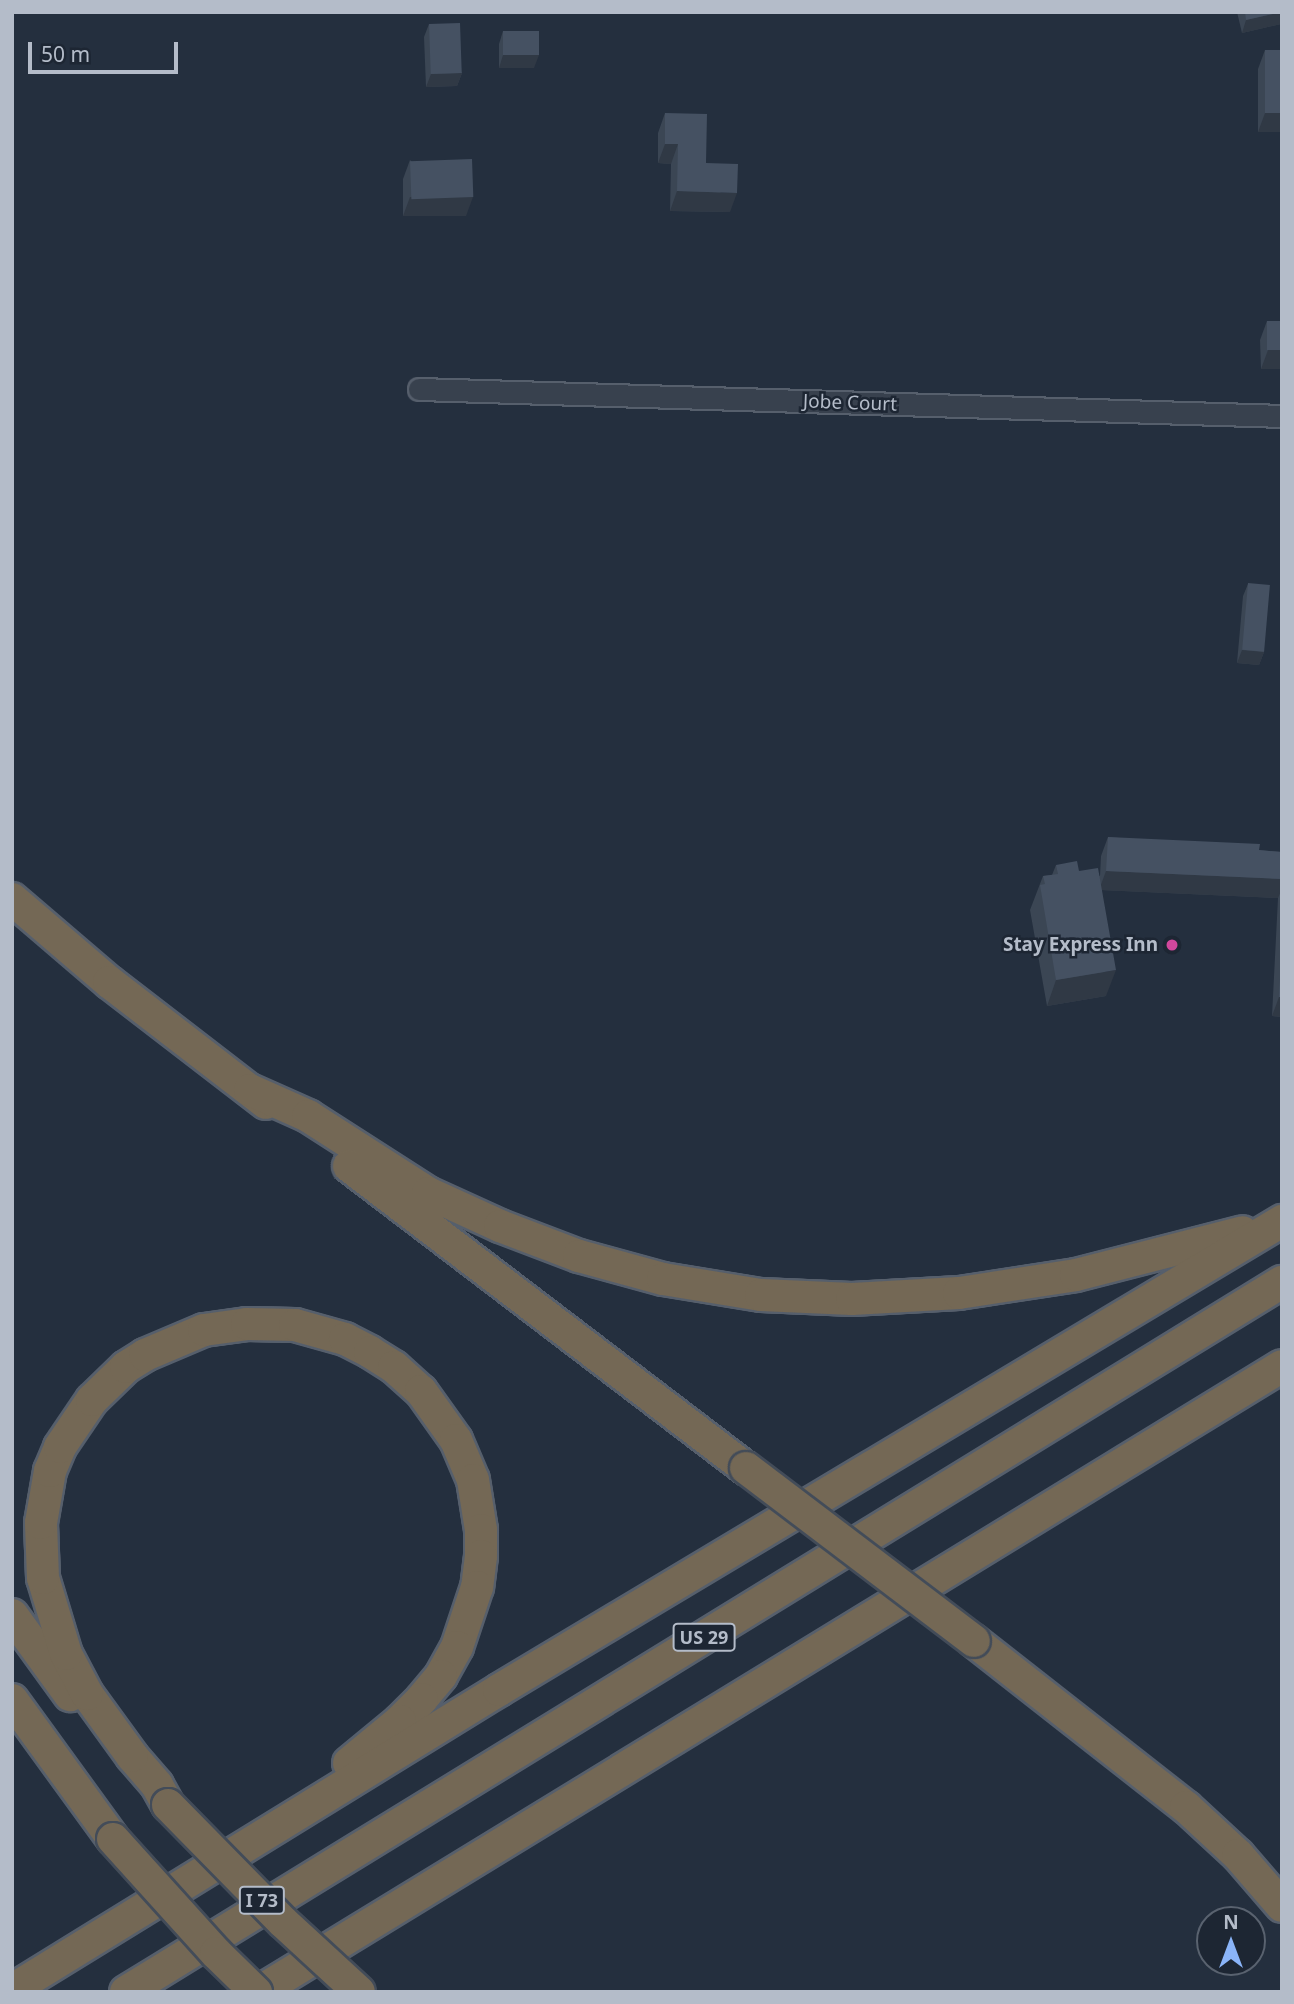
<!DOCTYPE html>
<html>
<head>
<meta charset="utf-8">
<style>
  body { margin:0 }
  #map { position:relative; width:1294px; height:2004px; overflow:hidden; background:#242f3e; font-family:"Noto Sans",sans-serif }
  div>[style] { position:absolute }
  .roads { filter:drop-shadow(2px 0 #565f6c) drop-shadow(-2px 0 #565f6c) drop-shadow(0 2px #565f6c) drop-shadow(0 -2px #565f6c) }
  .minor>* { height:21px; margin:-10.5px; padding:0 10.5px; transform-origin:10.5px; border-radius:10.5px; background:#38414e }
  .highway>* { height:32px; margin:-16px; padding:0 16px; transform-origin:16px; border-radius:16px; background:#746855 }
  .bridges { filter:drop-shadow(2px 0 #434c59) drop-shadow(-2px 0 #434c59) drop-shadow(0 2px #434c59) drop-shadow(0 -2px #434c59) }
  .highway-bridge>* { height:32px; margin:-16px; padding:0 16px; transform-origin:16px; border-radius:16px; background:#746855 }
  .wall>* { inset:0; background:#3b4654 }
  .shaded-wall>* { inset:0; background:#303945 }
  .building>* { inset:0; background:#455162; transform-origin:0 0 }
  .dots>* { width:19px; height:19px; translate:-50% -50%; box-sizing:border-box; border:4px solid #1d2633; border-radius:50% }
  span { translate:-50% -50%; white-space:nowrap; text-align:center; line-height:1.15; -webkit-text-stroke:5px #1d2633; paint-order:stroke }
  .shield-label span { padding:2px 5px; background:#1d2633; border:2px solid; border-radius:5px; -webkit-text-stroke-width:0 }
  .shield-label { font-size:18px; color:#b4bcc9; font-weight:700 }
  .street-label { font-size:19px; color:#b4bcc9 }
  .poi-label { font-size:19px; color:#b4bcc9; font-weight:700 }
  .right { translate:-100% -50%; text-align:right }
  .frame { position:absolute; inset:0; border:14px solid #b4bcc9; pointer-events:none }
  .north { position:absolute; left:1196px; top:1906px; width:70px; height:70px; box-sizing:border-box; background:#1d2633; border:2px solid #59626f; border-radius:50%; rotate:0deg; font-size:19px; font-weight:700; line-height:28px; text-align:center; color:#b4bcc9 }
  .north::after { content:''; display:block; margin:auto; width:24px; height:32px; background:#8ab4f8; clip-path:polygon(50% 0,100% 100%,50% 72%,0 100%) }
  .scale { position:absolute; left:28px; top:42px; width:150px; height:32px; box-sizing:border-box; border:4px solid #b4bcc9; border-top:0; padding-left:9px; font-size:21px; line-height:24px; white-space:nowrap; color:#b4bcc9; -webkit-text-stroke:5px #1d2633; paint-order:stroke }
</style>
</head>
<body>
<div id="map">
  <div class="roads">
    <div class="minor">
      <i style="left:419px;top:389px;width:863px;rotate:1.79deg"></i>
    </div>
    <div class="highway">
      <i style="left:12px;top:899px;width:128px;rotate:40.6deg"></i>
      <i style="left:109px;top:982px;width:198px;rotate:37.6deg"></i>
      <i style="left:250px;top:1090px;width:64px;rotate:24.1deg"></i>
      <i style="left:308px;top:1116px;width:143px;rotate:32.7deg"></i>
      <i style="left:428px;top:1193px;width:79px;rotate:24.6deg"></i>
      <i style="left:500px;top:1226px;width:85px;rotate:20.8deg"></i>
      <i style="left:579px;top:1256px;width:87px;rotate:15.3deg"></i>
      <i style="left:663px;top:1279px;width:99px;rotate:9.3deg"></i>
      <i style="left:761px;top:1295px;width:91px;rotate:2.5deg"></i>
      <i style="left:852px;top:1299px;width:107px;rotate:-3.2deg"></i>
      <i style="left:959px;top:1293px;width:118px;rotate:-8.7deg"></i>
      <i style="left:1076px;top:1275px;width:172px;rotate:-14.4deg"></i>
      <i style="left:349px;top:1166px;width:499px;rotate:37.3deg"></i>
      <i style="left:12px;top:1615px;width:99px;rotate:54.1deg"></i>
      <i style="left:974px;top:1641px;width:269px;rotate:38.1deg"></i>
      <i style="left:1186px;top:1807px;width:71px;rotate:42.7deg"></i>
      <i style="left:1238px;top:1855px;width:67px;rotate:49.2deg"></i>
      <i style="left:12px;top:1700px;width:172px;rotate:54deg"></i>
      <i style="left:168px;top:1805px;width:23px;rotate:-119deg"></i>
      <i style="left:157px;top:1785px;width:38px;rotate:-131deg"></i>
      <i style="left:132px;top:1756px;width:77px;rotate:-126deg"></i>
      <i style="left:87px;top:1694px;width:45px;rotate:-117.7deg"></i>
      <i style="left:66px;top:1654px;width:79px;rotate:-106.8deg"></i>
      <i style="left:43px;top:1578px;width:55px;rotate:-92.1deg"></i>
      <i style="left:41px;top:1523px;width:53px;rotate:-80.2deg"></i>
      <i style="left:50px;top:1471px;width:26px;rotate:-67deg"></i>
      <i style="left:60px;top:1447px;width:57px;rotate:-55.8deg"></i>
      <i style="left:92px;top:1400px;width:47px;rotate:-44.1deg"></i>
      <i style="left:126px;top:1367px;width:22px;rotate:-32deg"></i>
      <i style="left:145px;top:1355px;width:64px;rotate:-23deg"></i>
      <i style="left:204px;top:1330px;width:43px;rotate:-7.9deg"></i>
      <i style="left:247px;top:1324px;width:48px;rotate:1.2deg"></i>
      <i style="left:295px;top:1325px;width:52px;rotate:15.6deg"></i>
      <i style="left:345px;top:1339px;width:28px;rotate:27deg"></i>
      <i style="left:370px;top:1352px;width:28px;rotate:32deg"></i>
      <i style="left:394px;top:1367px;width:36px;rotate:42deg"></i>
      <i style="left:421px;top:1391px;width:60px;rotate:54.5deg"></i>
      <i style="left:456px;top:1440px;width:43px;rotate:67deg"></i>
      <i style="left:473px;top:1480px;width:51px;rotate:80.9deg"></i>
      <i style="left:481px;top:1530px;width:26px;rotate:90deg"></i>
      <i style="left:481px;top:1556px;width:31px;rotate:97deg"></i>
      <i style="left:477px;top:1587px;width:63px;rotate:108.4deg"></i>
      <i style="left:457px;top:1647px;width:33px;rotate:119deg"></i>
      <i style="left:441px;top:1676px;width:30px;rotate:130deg"></i>
      <i style="left:422px;top:1699px;width:31px;rotate:135deg"></i>
      <i style="left:400px;top:1721px;width:66px;rotate:140.5deg"></i>
      <i style="left:12px;top:1990px;width:572px;rotate:-31.63deg"></i>
      <i style="left:499px;top:1690px;width:913px;rotate:-30.92deg"></i>
      <i style="left:126px;top:1992px;width:1357px;rotate:-31.56deg"></i>
      <i style="left:259px;top:1992px;width:1199px;rotate:-31.46deg"></i>
    </div>
  </div>
  <div class="bridges">
    <div class="highway-bridge">
      <i style="left:746px;top:1468px;width:286px;rotate:37.2deg"></i>
      <i style="left:168px;top:1805px;width:164px;rotate:45.5deg"></i>
      <i style="left:283px;top:1922px;width:103px;rotate:42.6deg"></i>
      <i style="left:113px;top:1839px;width:154px;rotate:47.9deg"></i>
      <i style="left:216px;top:1953px;width:56px;rotate:44.3deg"></i>
    </div>
  </div>
  <div class="wall">
    <i style="clip-path:polygon(1237px 12px,1282px 12px,1282px 23px,1281px 24px,1242px 33px)"></i>
    <i style="clip-path:polygon(429px 24px,462px 73px,457px 86px,426px 87px,424px 37px)"></i>
    <i style="clip-path:polygon(503px 31px,534px 68px,499px 68px,499px 44px)"></i>
    <i style="clip-path:polygon(1265px 50px,1282px 132px,1258px 132px,1258px 69px)"></i>
    <i style="clip-path:polygon(665px 113px,706px 163px,730px 212px,670px 211px,671px 164px,658px 163px,658px 133px)"></i>
    <i style="clip-path:polygon(410px 160px,466px 216px,403px 216px,403px 179px)"></i>
    <i style="clip-path:polygon(1267px 321px,1282px 321px,1282px 369px,1261px 369px,1260px 340px)"></i>
    <i style="clip-path:polygon(1248px 584px,1264px 652px,1259px 665px,1237px 663px,1243px 596px)"></i>
    <i style="clip-path:polygon(1108px 837px,1282px 852px,1282px 1017px,1272px 1016px,1278px 898px,1102px 890px,1106px 996px,1047px 1006px,1030px 910px,1043px 876px,1052px 875px,1056px 865px,1100px 876px,1101px 856px)"></i>
  </div>
  <div class="shaded-wall">
    <i style="clip-path:polygon(1282px 12px,1281px 24px,1242px 33px,1246px 20px)"></i>
    <i style="clip-path:polygon(503px 55px,539px 55px,534px 68px,499px 68px)"></i>
    <i style="clip-path:polygon(462px 73px,457px 86px,426px 87px,431px 74px)"></i>
    <i style="clip-path:polygon(1265px 113px,1282px 113px,1282px 132px,1258px 132px)"></i>
    <i style="clip-path:polygon(665px 144px,678px 144px,671px 164px,658px 163px)"></i>
    <i style="clip-path:polygon(677px 191px,737px 193px,730px 212px,670px 211px)"></i>
    <i style="clip-path:polygon(410px 197px,473px 197px,466px 216px,403px 216px)"></i>
    <i style="clip-path:polygon(1268px 350px,1282px 350px,1282px 369px,1261px 369px)"></i>
    <i style="clip-path:polygon(1242px 650px,1264px 652px,1259px 665px,1237px 663px)"></i>
    <i style="clip-path:polygon(1106px 871px,1282px 879px,1282px 889px,1278px 898px,1099px 890px)"></i>
    <i style="clip-path:polygon(1116px 970px,1106px 996px,1047px 1006px,1056px 980px)"></i>
    <i style="clip-path:polygon(1279px 997px,1282px 997px,1282px 1017px,1272px 1016px)"></i>
  </div>
  <div class="building">
    <i style="clip-path:polygon(1245px 12px,1281px 12px,1246px 20px)"></i>
    <i style="left:460px;top:23px;width:50px;height:31px;rotate:88deg"></i>
    <i style="left:503px;top:31px;width:36px;height:24px"></i>
    <i style="left:1265px;top:50px;width:17px;height:63px"></i>
    <i style="clip-path:polygon(665px 113px,707px 114px,706px 163px,738px 164px,737px 193px,677px 191px,678px 144px,665px 144px)"></i>
    <i style="left:472px;top:159px;width:38px;height:62px;rotate:88deg"></i>
    <i style="left:1267px;top:321px;width:15px;height:29px"></i>
    <i style="left:1248px;top:583px;width:22px;height:67px;rotate:5deg"></i>
    <i style="clip-path:polygon(1108px 837px,1260px 844px,1259px 850px,1282px 852px,1282px 879px,1106px 871px)"></i>
    <i style="clip-path:polygon(1077px 861px,1079px 871px,1098px 868px,1116px 970px,1056px 980px,1040px 885px,1045px 884px,1043px 876px,1058px 874px,1056px 865px)"></i>
    <i style="clip-path:polygon(1282px 944px,1282px 997px,1279px 997px)"></i>
  </div>
  <div class="dots">
    <i style="left:1172px;top:945px;background:#d1479c"></i>
  </div>
  <div class="shield-label">
    <span style="left:704px;top:1637px">US 29</span>
    <span style="left:262px;top:1900px">I 73</span>
  </div>
  <div class="street-label">
    <span style="left:850px;top:403px;rotate:2deg">Jobe Court</span>
  </div>
  <div class="poi-label">
    <span class="right" style="left:1158px;top:945px">Stay Express Inn</span>
  </div>
  <div class="frame"></div>
  <div class="north">N</div>
  <div class="scale">50 m</div>
</div>
</body>
</html>
